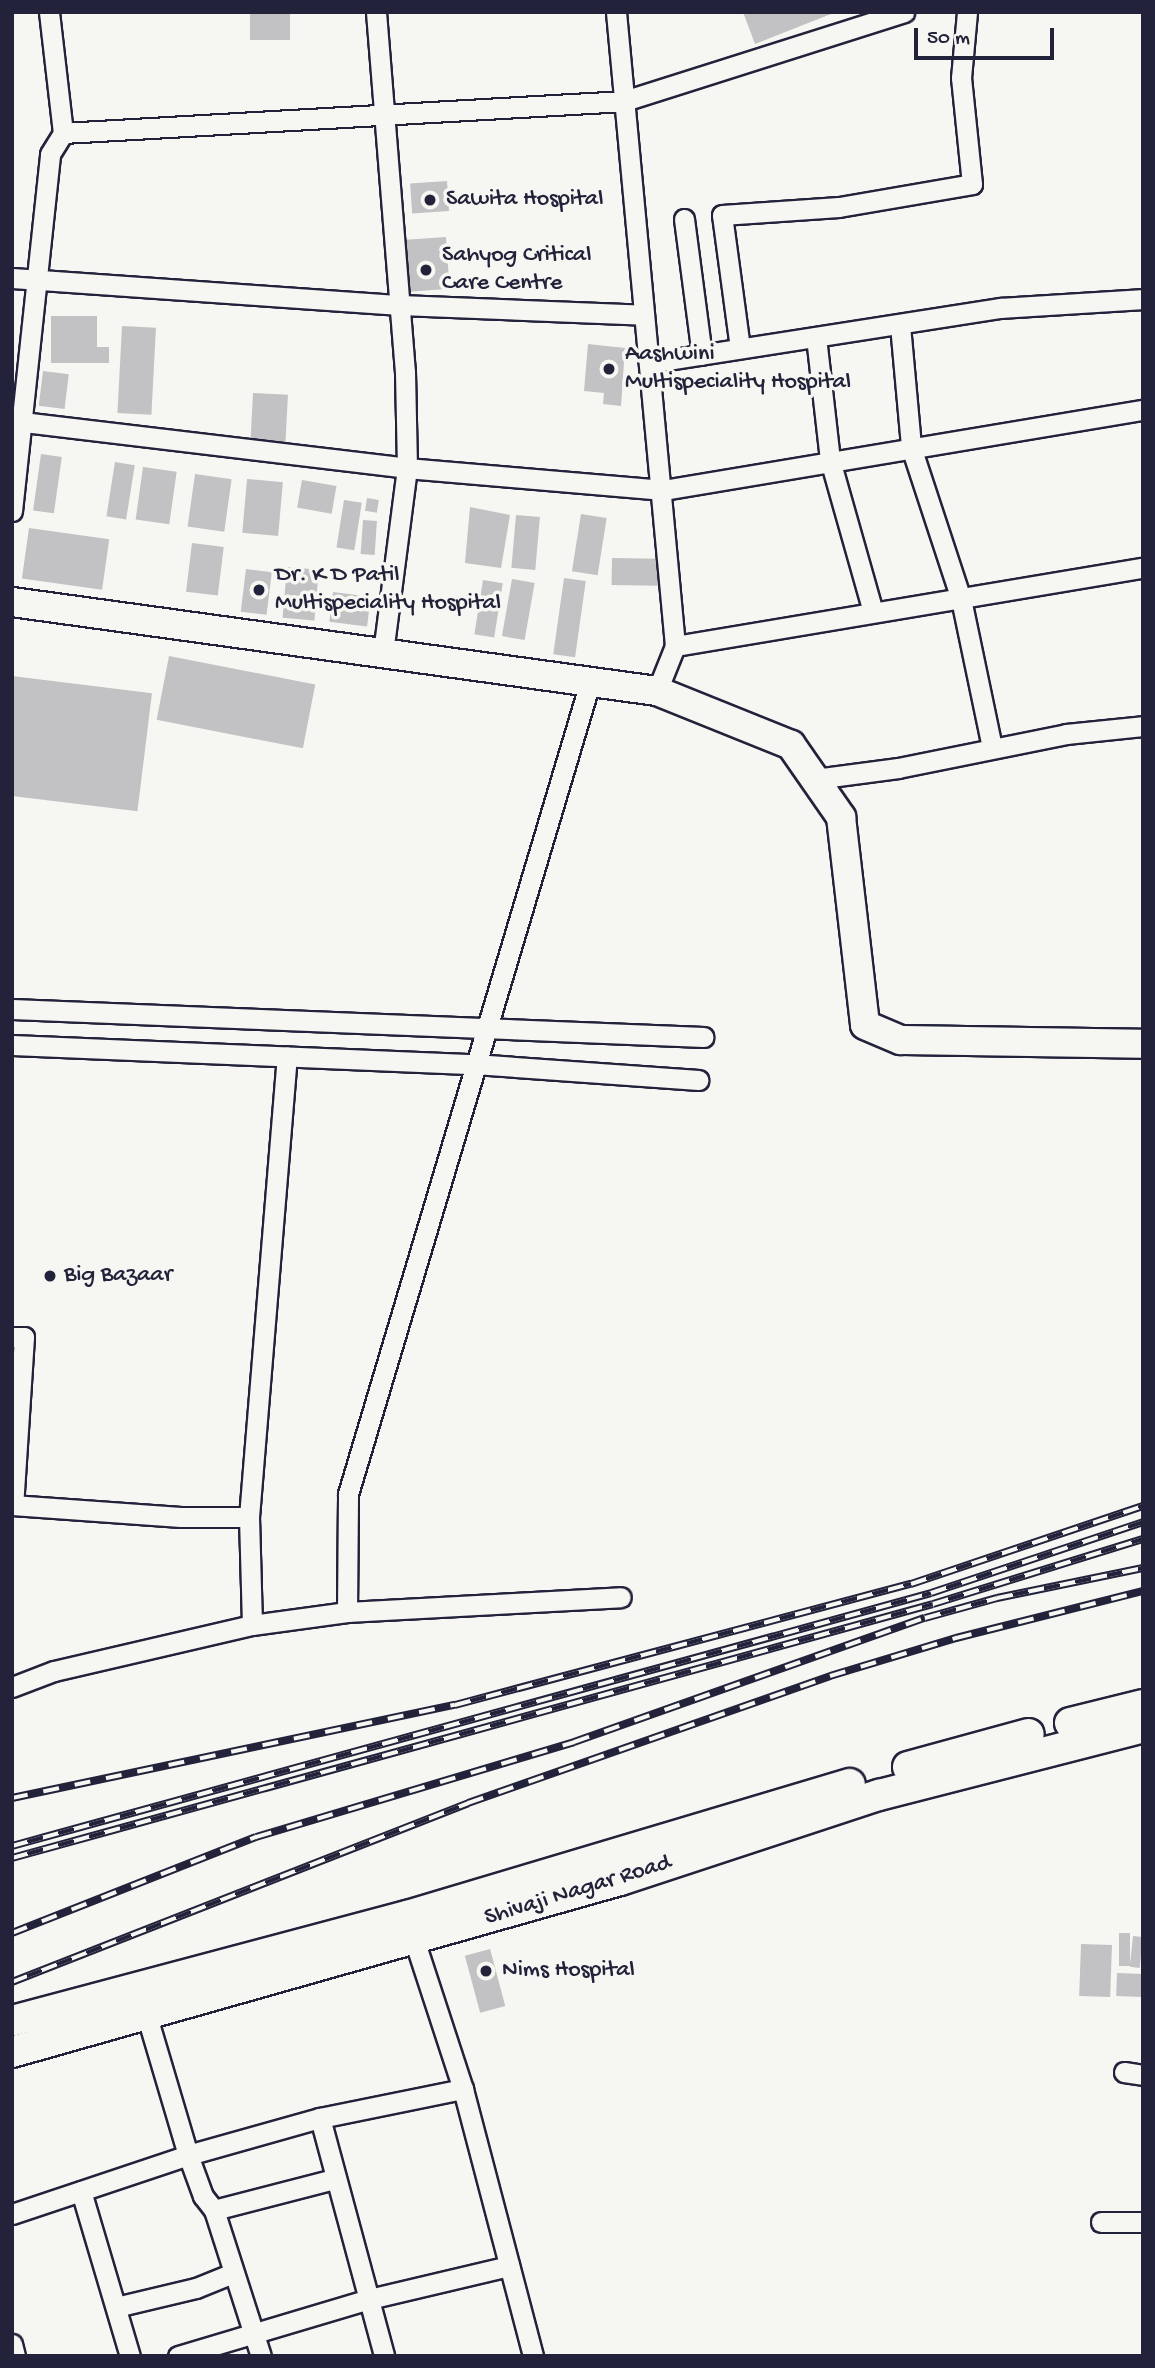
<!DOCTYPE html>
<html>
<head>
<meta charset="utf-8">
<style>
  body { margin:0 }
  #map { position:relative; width:1155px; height:2368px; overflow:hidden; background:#f6f6f2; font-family:"Gochi Hand",sans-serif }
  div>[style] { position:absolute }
  .building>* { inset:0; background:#c2c2c4; transform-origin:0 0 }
  .roads { filter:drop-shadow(2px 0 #22223b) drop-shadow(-2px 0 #22223b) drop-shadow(0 2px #22223b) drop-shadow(0 -2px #22223b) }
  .street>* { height:19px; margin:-9.5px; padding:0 9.5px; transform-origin:9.5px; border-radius:9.5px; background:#f6f6f2 }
  .secondary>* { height:28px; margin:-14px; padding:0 14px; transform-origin:14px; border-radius:14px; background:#f6f6f2 }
  .primary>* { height:30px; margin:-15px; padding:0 15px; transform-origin:15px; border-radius:15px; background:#f6f6f2 }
  .rail>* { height:8px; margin-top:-4px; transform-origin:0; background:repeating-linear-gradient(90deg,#f6f6f2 0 16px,#22223b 0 32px); box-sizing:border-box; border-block:2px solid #22223b }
  .dots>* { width:19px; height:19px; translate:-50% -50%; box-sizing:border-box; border:4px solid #f6f6f2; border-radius:50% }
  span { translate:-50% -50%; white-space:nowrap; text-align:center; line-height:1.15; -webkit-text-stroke:7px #f6f6f2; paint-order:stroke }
  .poi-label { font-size:24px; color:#22223b }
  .left { translate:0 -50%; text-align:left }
  .street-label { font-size:24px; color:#22223b }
  .frame { position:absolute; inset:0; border:14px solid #22223b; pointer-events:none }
  .scale { position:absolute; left:914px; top:28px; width:140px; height:32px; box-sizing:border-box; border:4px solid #22223b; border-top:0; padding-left:9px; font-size:21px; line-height:24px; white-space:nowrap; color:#22223b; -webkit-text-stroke:5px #f6f6f2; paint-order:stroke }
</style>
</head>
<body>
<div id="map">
  <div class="building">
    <i style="left:250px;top:12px;width:40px;height:28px"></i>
    <i style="clip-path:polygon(743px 12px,836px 12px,755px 44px)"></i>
    <i style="left:447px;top:181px;width:30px;height:37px;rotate:86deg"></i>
    <i style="left:446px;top:237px;width:52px;height:47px;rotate:86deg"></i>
    <i style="clip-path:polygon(51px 316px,97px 316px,97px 347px,109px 347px,109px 363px,51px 363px)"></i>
    <i style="left:122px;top:326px;width:34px;height:87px;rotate:3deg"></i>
    <i style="clip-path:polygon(588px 344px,625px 348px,621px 406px,603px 404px,604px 393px,584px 391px)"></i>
    <i style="left:43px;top:371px;width:26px;height:35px;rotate:7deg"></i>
    <i style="left:253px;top:393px;width:35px;height:51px;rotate:3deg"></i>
    <i style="left:41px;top:454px;width:21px;height:57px;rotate:8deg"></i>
    <i style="left:115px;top:462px;width:20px;height:55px;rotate:9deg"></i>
    <i style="left:143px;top:467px;width:34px;height:53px;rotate:8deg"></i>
    <i style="left:195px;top:474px;width:37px;height:53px;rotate:8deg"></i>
    <i style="left:247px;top:479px;width:36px;height:54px;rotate:5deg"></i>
    <i style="left:302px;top:480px;width:35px;height:28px;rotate:10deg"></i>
    <i style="left:367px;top:498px;width:12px;height:13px;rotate:9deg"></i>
    <i style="left:344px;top:500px;width:18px;height:48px;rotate:9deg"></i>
    <i style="clip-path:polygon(470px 507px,510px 515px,501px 568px,465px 563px)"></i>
    <i style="left:581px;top:514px;width:26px;height:58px;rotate:9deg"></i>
    <i style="left:516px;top:515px;width:24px;height:53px;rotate:5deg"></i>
    <i style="left:363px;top:520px;width:14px;height:34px;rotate:4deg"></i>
    <i style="left:29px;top:528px;width:81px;height:51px;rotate:8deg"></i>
    <i style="left:192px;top:543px;width:32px;height:49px;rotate:7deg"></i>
    <i style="left:612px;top:558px;width:47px;height:27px;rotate:1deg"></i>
    <i style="left:287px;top:567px;width:32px;height:51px;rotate:5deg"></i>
    <i style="left:246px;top:569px;width:26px;height:43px;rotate:7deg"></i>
    <i style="left:564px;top:578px;width:22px;height:77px;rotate:8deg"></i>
    <i style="left:512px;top:579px;width:23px;height:58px;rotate:10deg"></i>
    <i style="left:483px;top:580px;width:20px;height:55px;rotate:9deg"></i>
    <i style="left:333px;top:592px;width:38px;height:30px;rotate:7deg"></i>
    <i style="left:169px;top:656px;width:149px;height:65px;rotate:11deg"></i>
    <i style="left:12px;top:676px;width:141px;height:119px;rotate:7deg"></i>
    <i style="left:1119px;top:1933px;width:11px;height:33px"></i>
    <i style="left:1133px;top:1936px;width:10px;height:31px;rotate:6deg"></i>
    <i style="left:1081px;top:1944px;width:31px;height:52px;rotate:2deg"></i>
    <i style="left:490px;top:1949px;width:59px;height:26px;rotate:75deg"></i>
    <i style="left:1117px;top:1973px;width:26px;height:23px;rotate:2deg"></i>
  </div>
  <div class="roads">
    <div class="street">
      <i style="left:49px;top:12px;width:122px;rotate:83.4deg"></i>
      <i style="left:376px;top:12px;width:361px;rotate:85.4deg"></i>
      <i style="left:405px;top:372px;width:96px;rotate:88.8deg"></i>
      <i style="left:407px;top:468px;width:187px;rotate:97.4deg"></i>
      <i style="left:616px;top:12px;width:637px;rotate:84.68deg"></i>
      <i style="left:675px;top:646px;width:48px;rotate:111.8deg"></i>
      <i style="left:684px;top:219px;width:137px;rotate:82.5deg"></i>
      <i style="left:12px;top:278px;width:389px;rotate:4deg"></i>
      <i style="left:400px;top:305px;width:244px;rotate:2.3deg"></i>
      <i style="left:900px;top:325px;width:122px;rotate:84.8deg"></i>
      <i style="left:911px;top:447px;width:160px;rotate:71.8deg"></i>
      <i style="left:961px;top:599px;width:152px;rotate:78.2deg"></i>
      <i style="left:816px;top:337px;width:124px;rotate:83.5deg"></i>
      <i style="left:830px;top:460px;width:158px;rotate:74.2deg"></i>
      <i style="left:740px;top:348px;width:134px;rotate:-97.7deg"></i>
      <i style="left:722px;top:215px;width:117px;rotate:-3.9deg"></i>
      <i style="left:839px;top:207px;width:135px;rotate:-9.8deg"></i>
      <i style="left:972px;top:184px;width:107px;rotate:-95.9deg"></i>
      <i style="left:961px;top:78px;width:66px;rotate:-84.8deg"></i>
      <i style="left:649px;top:363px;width:356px;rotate:-8.9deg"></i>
      <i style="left:1001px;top:308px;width:142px;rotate:-3.6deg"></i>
      <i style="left:23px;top:422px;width:387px;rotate:6.8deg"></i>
      <i style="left:407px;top:468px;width:257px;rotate:4.9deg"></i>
      <i style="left:663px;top:490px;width:487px;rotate:-9.5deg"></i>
      <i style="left:12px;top:511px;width:359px;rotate:-83.9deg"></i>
      <i style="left:50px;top:154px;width:25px;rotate:-58deg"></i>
      <i style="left:63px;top:133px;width:562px;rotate:-3.26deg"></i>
      <i style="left:624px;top:101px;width:294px;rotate:-17.6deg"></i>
      <i style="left:675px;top:646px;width:474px;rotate:-9.5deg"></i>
      <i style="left:815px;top:779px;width:84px;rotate:-7.5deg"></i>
      <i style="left:898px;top:768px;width:171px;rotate:-11.4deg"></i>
      <i style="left:1066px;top:734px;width:77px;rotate:-5.9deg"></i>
      <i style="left:12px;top:1009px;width:692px;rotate:2.32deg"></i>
      <i style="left:12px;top:1045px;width:462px;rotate:2.4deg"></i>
      <i style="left:474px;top:1064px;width:225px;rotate:4.1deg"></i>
      <i style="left:12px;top:1337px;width:12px"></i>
      <i style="left:24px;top:1337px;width:168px;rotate:93.7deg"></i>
      <i style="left:12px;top:1505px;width:169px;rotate:4.1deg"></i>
      <i style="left:181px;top:1517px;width:68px"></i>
      <i style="left:249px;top:1517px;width:108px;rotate:88.4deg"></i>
      <i style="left:249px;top:1517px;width:462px;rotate:-85.3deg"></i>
      <i style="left:347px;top:1612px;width:118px;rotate:-89.5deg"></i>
      <i style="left:348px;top:1494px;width:847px;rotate:-73.4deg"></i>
      <i style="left:12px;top:1687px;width:45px;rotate:-20.9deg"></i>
      <i style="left:54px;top:1671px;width:203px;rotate:-13.1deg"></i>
      <i style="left:252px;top:1625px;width:96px;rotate:-7.8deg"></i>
      <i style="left:347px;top:1612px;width:274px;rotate:-3.1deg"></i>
      <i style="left:411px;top:1930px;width:167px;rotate:71.9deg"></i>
      <i style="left:463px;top:2089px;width:276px;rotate:75.3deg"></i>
      <i style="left:143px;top:2003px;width:159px;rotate:73.5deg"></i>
      <i style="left:188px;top:2155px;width:44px;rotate:69.9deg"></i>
      <i style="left:203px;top:2196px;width:18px;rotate:52deg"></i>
      <i style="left:214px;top:2210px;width:153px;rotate:72.2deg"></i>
      <i style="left:1124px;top:2072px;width:19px;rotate:9deg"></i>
      <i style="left:320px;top:2118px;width:246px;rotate:74.9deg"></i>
      <i style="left:81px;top:2191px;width:172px;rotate:73.5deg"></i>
      <i style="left:214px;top:2210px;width:124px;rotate:-14.5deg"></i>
      <i style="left:12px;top:2214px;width:186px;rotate:-18.5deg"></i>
      <i style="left:188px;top:2155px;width:137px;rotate:-15.7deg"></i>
      <i style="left:320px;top:2118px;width:146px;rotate:-11.5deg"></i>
      <i style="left:1101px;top:2222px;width:42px"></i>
      <i style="left:116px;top:2307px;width:82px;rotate:-13.4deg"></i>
      <i style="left:196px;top:2288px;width:40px;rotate:-22deg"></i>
      <i style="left:12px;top:2344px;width:12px;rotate:76deg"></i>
      <i style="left:178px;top:2356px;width:199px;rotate:-16.6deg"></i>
      <i style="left:369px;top:2299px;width:144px;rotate:-13.3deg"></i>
    </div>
    <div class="secondary">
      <i style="left:12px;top:602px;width:651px;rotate:7.86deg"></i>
      <i style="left:657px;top:691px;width:144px;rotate:21.9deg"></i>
      <i style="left:791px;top:745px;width:88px;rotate:55.2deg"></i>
      <i style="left:841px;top:817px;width:209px;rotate:83.4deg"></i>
      <i style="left:865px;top:1025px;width:39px;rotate:23deg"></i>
      <i style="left:901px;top:1040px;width:242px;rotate:0.9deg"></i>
    </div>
    <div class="primary">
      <i style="left:1070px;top:1723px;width:75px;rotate:-13.9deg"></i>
      <i style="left:908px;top:1767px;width:125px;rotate:-15.3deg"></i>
      <i style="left:12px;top:2021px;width:409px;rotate:-14.9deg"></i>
      <i style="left:407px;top:1916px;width:462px;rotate:-16.6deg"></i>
      <i style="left:12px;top:2052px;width:632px;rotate:-15.8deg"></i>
      <i style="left:620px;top:1880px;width:273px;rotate:-18.2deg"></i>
      <i style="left:879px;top:1795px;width:273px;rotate:-14.4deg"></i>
    </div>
  </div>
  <div class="rail">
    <i style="left:12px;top:1798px;width:453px;rotate:-11.9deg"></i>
    <i style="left:455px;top:1705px;width:472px;rotate:-14.9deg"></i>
    <i style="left:911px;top:1584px;width:245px;rotate:-18.6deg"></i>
    <i style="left:12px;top:1846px;width:953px;rotate:-15.39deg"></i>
    <i style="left:931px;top:1593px;width:224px;rotate:-18.5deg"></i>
    <i style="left:12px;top:1858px;width:955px;rotate:-15.42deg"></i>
    <i style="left:933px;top:1604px;width:220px;rotate:-17.2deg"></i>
    <i style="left:12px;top:1933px;width:262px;rotate:-21.5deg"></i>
    <i style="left:256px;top:1837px;width:332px;rotate:-16.6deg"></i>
    <i style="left:574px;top:1742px;width:372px;rotate:-19.5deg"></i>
    <i style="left:925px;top:1618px;width:75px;rotate:-15.5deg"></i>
    <i style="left:997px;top:1598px;width:149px;rotate:-11.6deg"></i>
    <i style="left:12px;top:1982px;width:490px;rotate:-21.4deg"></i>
    <i style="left:468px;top:1803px;width:384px;rotate:-19.3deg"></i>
    <i style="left:830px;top:1676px;width:132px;rotate:-16.8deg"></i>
    <i style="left:956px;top:1638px;width:193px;rotate:-14.1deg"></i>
  </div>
  <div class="dots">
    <i style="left:430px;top:200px;background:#22223b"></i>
    <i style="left:426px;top:270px;background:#22223b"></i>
    <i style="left:609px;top:369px;background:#22223b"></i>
    <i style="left:259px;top:590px;background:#22223b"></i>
    <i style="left:50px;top:1276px;background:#22223b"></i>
    <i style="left:486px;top:1971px;background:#22223b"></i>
  </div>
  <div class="poi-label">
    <span class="left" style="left:446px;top:200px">Sawita Hospital</span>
    <span class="left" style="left:442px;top:270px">Sahyog Critical<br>Care Centre</span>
    <span class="left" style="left:625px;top:369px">Aashwini<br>Multispeciality Hospital</span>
    <span class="left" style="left:275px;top:590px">Dr. K D Patil<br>Multispeciality Hospital</span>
    <span class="left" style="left:64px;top:1276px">Big Bazaar</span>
    <span class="left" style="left:502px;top:1971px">Nims Hospital</span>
  </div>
  <div class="street-label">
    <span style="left:578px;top:1891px;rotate:-17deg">Shivaji Nagar Road</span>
  </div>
  <div class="frame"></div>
  <div class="scale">50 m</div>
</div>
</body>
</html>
